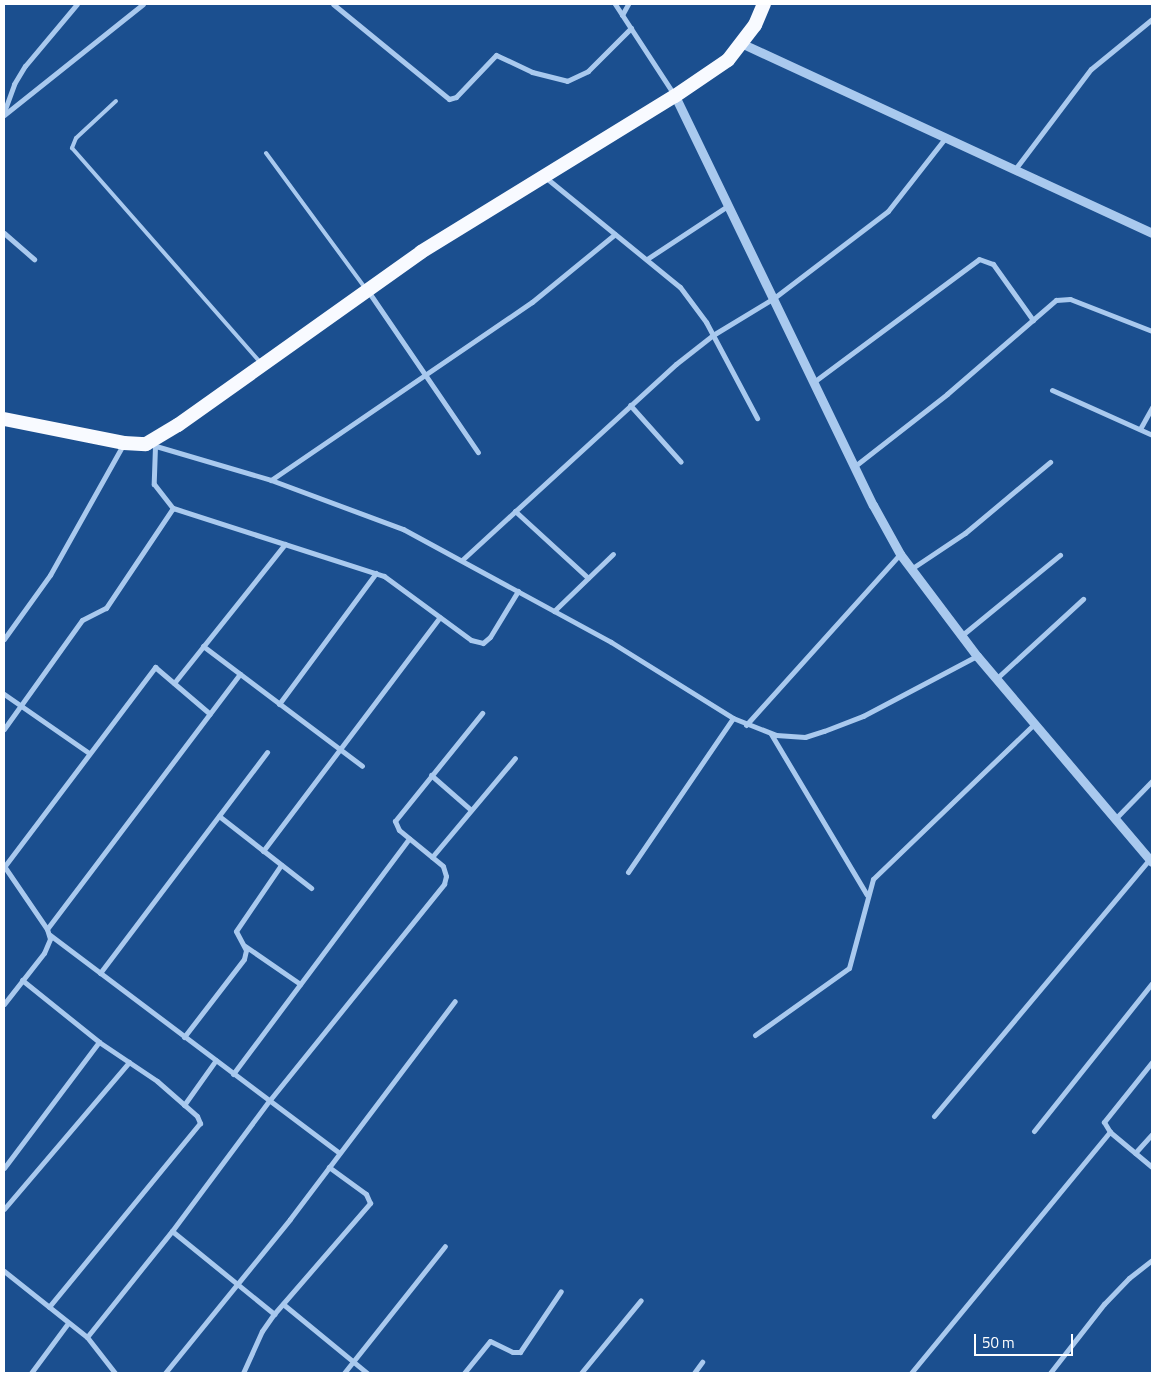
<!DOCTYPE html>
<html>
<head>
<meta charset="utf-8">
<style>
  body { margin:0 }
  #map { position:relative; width:1156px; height:1377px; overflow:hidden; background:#1b4f8f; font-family:"Titillium Web",sans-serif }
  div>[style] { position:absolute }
  .service>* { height:4px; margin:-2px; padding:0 2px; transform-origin:2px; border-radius:2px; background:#a9c9ee }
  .minor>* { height:5px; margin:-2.5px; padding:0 2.5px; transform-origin:2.5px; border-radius:2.5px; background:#a9c9ee }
  .tertiary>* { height:9px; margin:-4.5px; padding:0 4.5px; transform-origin:4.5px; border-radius:4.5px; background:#a9c9ee }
  .trunk>* { height:14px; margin:-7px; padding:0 7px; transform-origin:7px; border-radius:7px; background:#f8faff }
  span { translate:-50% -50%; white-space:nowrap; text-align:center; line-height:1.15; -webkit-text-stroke:4px #1b4f8f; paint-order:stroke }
  .frame { position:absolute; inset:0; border:5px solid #fff; pointer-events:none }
  .scale { position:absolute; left:974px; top:1334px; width:99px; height:22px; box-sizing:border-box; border:2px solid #fff; border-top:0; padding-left:6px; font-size:15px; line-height:18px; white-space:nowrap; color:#fff; -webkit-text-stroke:4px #1b4f8f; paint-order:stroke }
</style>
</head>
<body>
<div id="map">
  <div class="service">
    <i style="left:116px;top:101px;width:54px;rotate:137.2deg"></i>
    <i style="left:76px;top:138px;width:11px;rotate:112deg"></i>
    <i style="left:72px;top:148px;width:286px;rotate:48.7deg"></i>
    <i style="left:266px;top:153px;width:169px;rotate:53.7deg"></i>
  </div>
  <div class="minor">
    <i style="left:333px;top:4px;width:150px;rotate:39.3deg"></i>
    <i style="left:449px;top:99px;width:7px;rotate:-16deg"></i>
    <i style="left:456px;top:97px;width:58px;rotate:-46.4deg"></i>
    <i style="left:496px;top:55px;width:40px;rotate:25deg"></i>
    <i style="left:532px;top:72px;width:36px;rotate:14deg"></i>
    <i style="left:567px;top:81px;width:23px;rotate:-25deg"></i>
    <i style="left:588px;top:71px;width:61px;rotate:-45deg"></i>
    <i style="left:615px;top:4px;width:110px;rotate:56.9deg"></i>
    <i style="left:622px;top:15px;width:13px;rotate:-61deg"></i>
    <i style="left:4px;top:112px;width:30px;rotate:-70deg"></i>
    <i style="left:14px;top:84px;width:21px;rotate:-59deg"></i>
    <i style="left:25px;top:66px;width:81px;rotate:-50deg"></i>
    <i style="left:4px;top:115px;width:178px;rotate:-38.6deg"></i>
    <i style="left:1016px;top:168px;width:124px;rotate:-52.9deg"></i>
    <i style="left:1091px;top:69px;width:79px;rotate:-39.3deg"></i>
    <i style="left:545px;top:177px;width:174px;rotate:39.2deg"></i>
    <i style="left:680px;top:287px;width:44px;rotate:53.4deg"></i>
    <i style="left:706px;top:322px;width:109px;rotate:62deg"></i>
    <i style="left:4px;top:233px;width:40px;rotate:41deg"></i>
    <i style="left:647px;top:259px;width:98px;rotate:-33.4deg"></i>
    <i style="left:368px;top:291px;width:195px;rotate:55.7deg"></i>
    <i style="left:815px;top:381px;width:204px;rotate:-36.6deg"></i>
    <i style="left:979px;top:259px;width:15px;rotate:20deg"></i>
    <i style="left:993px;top:264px;width:69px;rotate:54.5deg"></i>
    <i style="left:1052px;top:390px;width:110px;rotate:24.2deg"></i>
    <i style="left:630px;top:405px;width:76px;rotate:48.2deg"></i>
    <i style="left:1140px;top:429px;width:25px;rotate:-61deg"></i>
    <i style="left:149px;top:444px;width:127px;rotate:16.4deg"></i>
    <i style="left:271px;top:480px;width:141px;rotate:20.4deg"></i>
    <i style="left:403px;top:529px;width:237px;rotate:28.5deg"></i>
    <i style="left:611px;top:642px;width:144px;rotate:31.9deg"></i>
    <i style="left:733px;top:718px;width:46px;rotate:21.6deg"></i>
    <i style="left:776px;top:735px;width:29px;rotate:4deg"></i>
    <i style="left:805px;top:737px;width:20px;rotate:-18deg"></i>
    <i style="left:824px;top:731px;width:42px;rotate:-21deg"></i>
    <i style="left:863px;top:716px;width:129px;rotate:-27.8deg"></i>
    <i style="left:155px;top:446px;width:38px;rotate:92deg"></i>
    <i style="left:154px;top:484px;width:31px;rotate:52deg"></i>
    <i style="left:173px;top:508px;width:222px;rotate:17.9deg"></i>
    <i style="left:384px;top:576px;width:108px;rotate:36.3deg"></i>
    <i style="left:471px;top:640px;width:12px;rotate:14deg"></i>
    <i style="left:483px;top:643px;width:9px;rotate:-41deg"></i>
    <i style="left:490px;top:637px;width:54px;rotate:-58.7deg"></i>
    <i style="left:855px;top:466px;width:117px;rotate:-38deg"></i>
    <i style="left:947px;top:394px;width:144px;rotate:-40.8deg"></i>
    <i style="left:1056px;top:300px;width:14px;rotate:-4deg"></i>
    <i style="left:1070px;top:299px;width:88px;rotate:21.3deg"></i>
    <i style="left:271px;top:480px;width:316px;rotate:-34.3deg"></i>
    <i style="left:532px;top:302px;width:107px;rotate:-39.3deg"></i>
    <i style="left:515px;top:511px;width:99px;rotate:42.5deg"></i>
    <i style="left:462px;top:560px;width:290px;rotate:-42.5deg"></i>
    <i style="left:676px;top:364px;width:47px;rotate:-38.1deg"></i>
    <i style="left:713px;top:335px;width:71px;rotate:-31.2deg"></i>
    <i style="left:774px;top:298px;width:143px;rotate:-37.3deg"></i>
    <i style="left:888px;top:211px;width:94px;rotate:-51.9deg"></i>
    <i style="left:911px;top:569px;width:65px;rotate:-33.7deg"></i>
    <i style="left:965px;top:533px;width:111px;rotate:-39.9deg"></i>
    <i style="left:554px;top:611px;width:82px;rotate:-44deg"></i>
    <i style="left:961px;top:636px;width:128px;rotate:-39.3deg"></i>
    <i style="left:4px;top:639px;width:79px;rotate:-54.3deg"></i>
    <i style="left:50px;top:575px;width:151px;rotate:-60.7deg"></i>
    <i style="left:203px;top:646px;width:199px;rotate:37deg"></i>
    <i style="left:997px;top:678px;width:117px;rotate:-42.6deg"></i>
    <i style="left:174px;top:683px;width:178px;rotate:-51.4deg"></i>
    <i style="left:4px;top:694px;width:103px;rotate:34.8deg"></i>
    <i style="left:279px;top:704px;width:163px;rotate:-53.5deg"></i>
    <i style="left:746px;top:725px;width:230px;rotate:-48deg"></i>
    <i style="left:4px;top:729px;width:134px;rotate:-54.4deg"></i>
    <i style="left:82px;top:620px;width:27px;rotate:-27deg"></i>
    <i style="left:106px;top:608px;width:120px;rotate:-56.2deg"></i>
    <i style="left:771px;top:734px;width:187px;rotate:59.2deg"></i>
    <i style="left:431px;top:775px;width:53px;rotate:41.2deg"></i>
    <i style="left:219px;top:816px;width:117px;rotate:38deg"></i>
    <i style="left:1115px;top:819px;width:53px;rotate:-45.8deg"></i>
    <i style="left:263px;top:851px;width:293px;rotate:-52.9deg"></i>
    <i style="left:432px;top:857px;width:129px;rotate:-50deg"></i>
    <i style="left:4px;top:866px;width:76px;rotate:55.7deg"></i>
    <i style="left:47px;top:929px;width:10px;rotate:73deg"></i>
    <i style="left:50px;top:939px;width:15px;rotate:113deg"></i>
    <i style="left:44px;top:953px;width:65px;rotate:128.1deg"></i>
    <i style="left:4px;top:867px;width:251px;rotate:-52.9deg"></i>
    <i style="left:155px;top:667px;width:72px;rotate:40.5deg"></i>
    <i style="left:628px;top:872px;width:186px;rotate:-55.7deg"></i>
    <i style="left:47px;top:929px;width:320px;rotate:-52.9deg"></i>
    <i style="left:50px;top:935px;width:362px;rotate:37deg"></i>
    <i style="left:245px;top:946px;width:67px;rotate:34.6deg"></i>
    <i style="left:100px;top:973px;width:277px;rotate:-52.9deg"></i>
    <i style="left:22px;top:980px;width:99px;rotate:38.8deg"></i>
    <i style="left:99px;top:1042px;width:70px;rotate:33.9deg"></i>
    <i style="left:157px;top:1081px;width:53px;rotate:41.2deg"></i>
    <i style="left:197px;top:1116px;width:8px;rotate:67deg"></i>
    <i style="left:200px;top:1123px;width:238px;rotate:129.4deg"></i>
    <i style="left:755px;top:1035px;width:115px;rotate:-35.5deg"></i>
    <i style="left:849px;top:968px;width:92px;rotate:-74.9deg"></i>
    <i style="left:873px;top:879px;width:225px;rotate:-43.9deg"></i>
    <i style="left:184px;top:1037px;width:98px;rotate:-52.4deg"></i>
    <i style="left:244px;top:959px;width:9px;rotate:-77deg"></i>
    <i style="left:246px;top:950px;width:21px;rotate:-118deg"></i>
    <i style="left:236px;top:931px;width:80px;rotate:-55.7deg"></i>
    <i style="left:1152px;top:1062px;width:77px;rotate:128.7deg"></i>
    <i style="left:1104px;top:1122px;width:12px;rotate:59deg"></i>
    <i style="left:1110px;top:1132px;width:55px;rotate:39.8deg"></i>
    <i style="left:233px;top:1074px;width:294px;rotate:-53.2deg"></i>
    <i style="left:184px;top:1105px;width:55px;rotate:-54.6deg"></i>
    <i style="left:934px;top:1116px;width:336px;rotate:-50deg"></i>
    <i style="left:1034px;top:1131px;width:189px;rotate:-51.4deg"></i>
    <i style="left:1135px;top:1153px;width:25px;rotate:-48deg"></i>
    <i style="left:4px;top:1168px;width:158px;rotate:-53deg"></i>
    <i style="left:4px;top:1209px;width:193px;rotate:-49.6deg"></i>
    <i style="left:172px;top:1231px;width:132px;rotate:39.1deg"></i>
    <i style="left:4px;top:1271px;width:106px;rotate:38.5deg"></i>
    <i style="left:87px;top:1337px;width:46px;rotate:52.1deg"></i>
    <i style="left:283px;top:1304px;width:109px;rotate:39.4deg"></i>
    <i style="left:87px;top:1337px;width:136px;rotate:-51.3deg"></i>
    <i style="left:172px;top:1231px;width:162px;rotate:-53.3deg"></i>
    <i style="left:269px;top:1101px;width:279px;rotate:-51.1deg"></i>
    <i style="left:444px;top:884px;width:8px;rotate:-76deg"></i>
    <i style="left:446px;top:876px;width:10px;rotate:-107deg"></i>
    <i style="left:443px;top:866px;width:57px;rotate:-140.7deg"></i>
    <i style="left:399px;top:830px;width:10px;rotate:-114deg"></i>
    <i style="left:395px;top:821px;width:139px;rotate:-51.1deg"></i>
    <i style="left:31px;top:1373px;width:62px;rotate:-53.5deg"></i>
    <i style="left:165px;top:1373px;width:198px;rotate:-50.9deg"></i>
    <i style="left:290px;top:1219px;width:273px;rotate:-52.9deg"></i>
    <i style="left:243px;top:1373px;width:46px;rotate:-65.7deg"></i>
    <i style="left:262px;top:1331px;width:21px;rotate:-55deg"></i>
    <i style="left:274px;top:1314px;width:147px;rotate:-49.1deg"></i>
    <i style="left:370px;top:1203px;width:10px;rotate:-114deg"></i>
    <i style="left:366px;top:1194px;width:46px;rotate:-143.9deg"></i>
    <i style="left:344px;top:1373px;width:162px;rotate:-51.5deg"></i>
    <i style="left:464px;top:1373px;width:41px;rotate:-50.9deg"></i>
    <i style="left:490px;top:1341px;width:25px;rotate:26deg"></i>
    <i style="left:513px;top:1352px;width:7px"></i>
    <i style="left:520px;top:1352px;width:73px;rotate:-56.1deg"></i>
    <i style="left:581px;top:1373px;width:94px;rotate:-50.6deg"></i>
    <i style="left:694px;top:1373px;width:14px;rotate:-54deg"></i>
    <i style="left:911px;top:1373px;width:313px;rotate:-50.5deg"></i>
    <i style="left:1050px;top:1373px;width:88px;rotate:-52deg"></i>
    <i style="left:1104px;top:1304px;width:36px;rotate:-46deg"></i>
    <i style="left:1129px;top:1278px;width:29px;rotate:-38deg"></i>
  </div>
  <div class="tertiary">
    <i style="left:743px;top:44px;width:451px;rotate:24.8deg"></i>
    <i style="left:675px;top:96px;width:454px;rotate:64.2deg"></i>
    <i style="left:873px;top:505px;width:56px;rotate:61.1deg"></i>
    <i style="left:900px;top:554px;width:128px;rotate:53deg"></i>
    <i style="left:977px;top:656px;width:270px;rotate:49.7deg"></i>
  </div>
  <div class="trunk">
    <i style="left:4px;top:419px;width:122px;rotate:11.3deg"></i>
    <i style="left:124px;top:443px;width:22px;rotate:3deg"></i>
    <i style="left:146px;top:444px;width:37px;rotate:-31deg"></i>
    <i style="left:178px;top:425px;width:298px;rotate:-35.4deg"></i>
    <i style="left:421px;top:252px;width:298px;rotate:-31.6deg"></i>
    <i style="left:675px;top:96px;width:64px;rotate:-34.2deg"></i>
    <i style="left:728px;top:60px;width:44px;rotate:-52.4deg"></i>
    <i style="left:755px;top:25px;width:23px;rotate:-67deg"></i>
  </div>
  <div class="frame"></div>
  <div class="scale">50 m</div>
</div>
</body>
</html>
